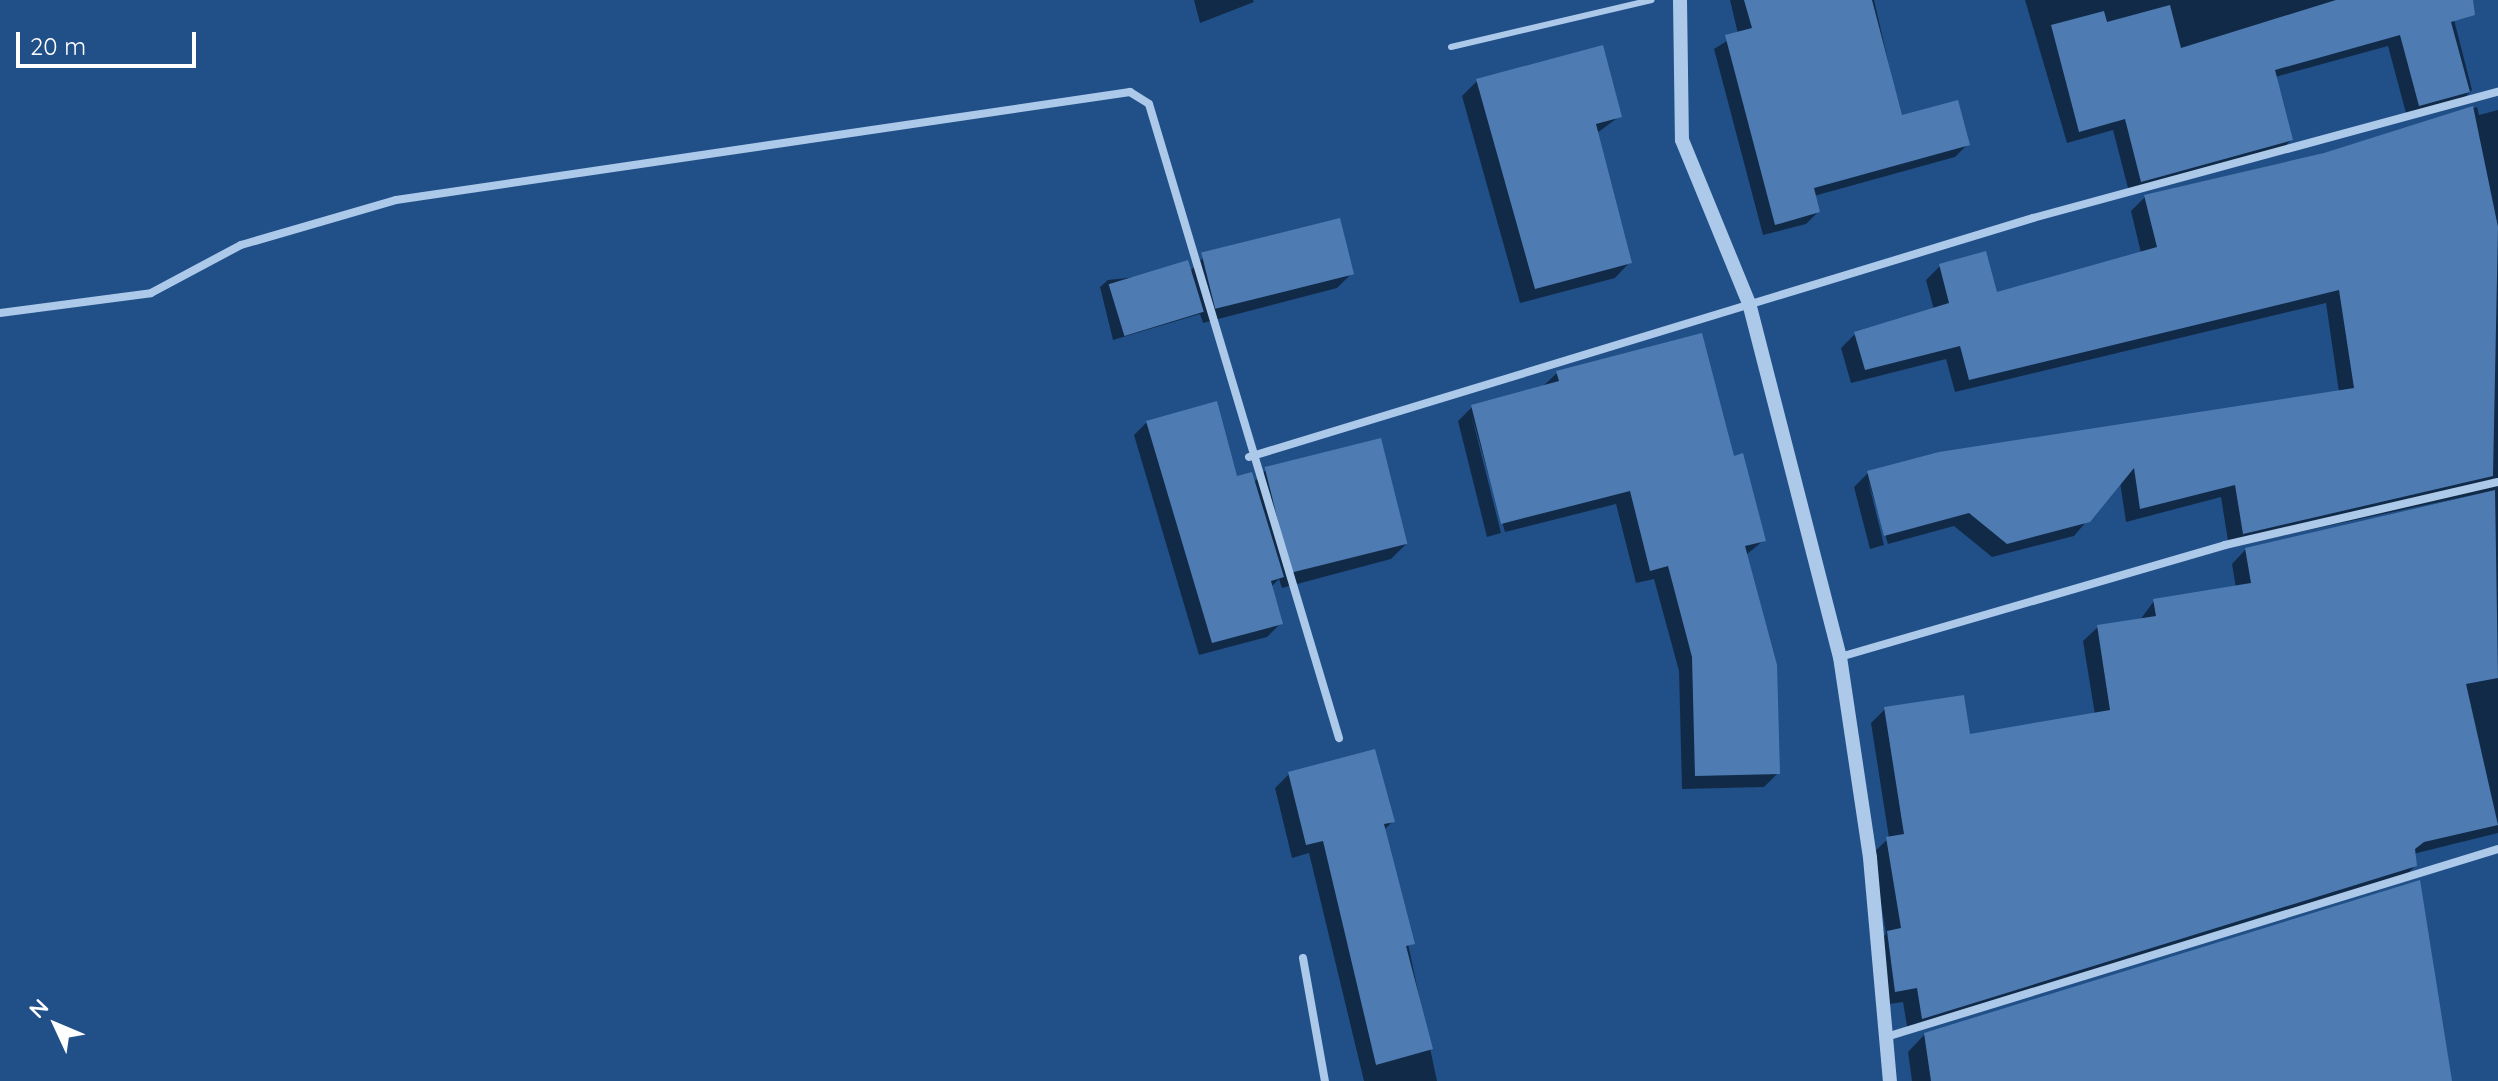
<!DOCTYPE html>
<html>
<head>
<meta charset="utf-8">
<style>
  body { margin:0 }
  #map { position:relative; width:2498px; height:1081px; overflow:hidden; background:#215088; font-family:Quicksand,sans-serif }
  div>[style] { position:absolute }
  .shadow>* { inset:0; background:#0007 }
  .building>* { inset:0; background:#4e7cb2; transform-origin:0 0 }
  .service>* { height:6px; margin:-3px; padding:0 3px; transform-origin:3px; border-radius:3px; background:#acc9ea }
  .minor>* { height:8px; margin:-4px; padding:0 4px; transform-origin:4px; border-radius:4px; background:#acc9ea }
  .tertiary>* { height:14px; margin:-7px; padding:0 7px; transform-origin:7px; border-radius:7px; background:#acc9ea }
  span { translate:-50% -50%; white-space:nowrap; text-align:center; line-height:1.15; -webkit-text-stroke:8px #215088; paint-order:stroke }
  .north { position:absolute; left:16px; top:985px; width:80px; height:80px; -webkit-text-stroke:6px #215088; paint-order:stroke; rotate:314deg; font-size:22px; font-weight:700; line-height:32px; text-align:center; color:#fff }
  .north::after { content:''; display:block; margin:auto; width:28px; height:36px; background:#fff; clip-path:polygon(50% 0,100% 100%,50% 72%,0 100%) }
  .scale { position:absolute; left:16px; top:32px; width:180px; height:36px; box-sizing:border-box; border:4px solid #fff; border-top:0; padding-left:10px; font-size:24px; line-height:28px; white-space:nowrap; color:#fff; -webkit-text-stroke:6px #215088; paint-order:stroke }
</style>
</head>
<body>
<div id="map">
  <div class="shadow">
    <i style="clip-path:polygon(1194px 0,1253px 0,1254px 2px,1200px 23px)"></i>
    <i style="clip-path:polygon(1730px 0,1874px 0,1901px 117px,1967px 145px,1955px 157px,1814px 196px,1818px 212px,1806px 224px,1763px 235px,1714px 49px,1738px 34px)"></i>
    <i style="clip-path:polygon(2025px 0,2449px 0,2472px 90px,2460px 102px,2407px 117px,2388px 46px,2275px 77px,2291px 140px,2279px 152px,2129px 192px,2113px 130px,2067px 143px)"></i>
    <i style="clip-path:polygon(1478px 80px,1620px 116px,1597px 133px,1630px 262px,1615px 278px,1520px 303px,1462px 96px)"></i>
    <i style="clip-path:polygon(2477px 107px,2479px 115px,2498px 110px,2498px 833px,2413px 854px,2415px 866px,2401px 880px,1908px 1032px,1903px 1002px,1882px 1005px,1873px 947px,1886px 934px,1873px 853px,1889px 838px,1871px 723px,1885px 709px,1969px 736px,2095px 715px,2083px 641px,2098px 627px,2140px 620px,2154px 601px,2236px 588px,2232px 564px,2246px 549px,2477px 494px,2229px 547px,2221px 497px,2126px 522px,2120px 482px,2074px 536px,1992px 557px,1954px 526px,1888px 544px,1868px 480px,1884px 545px,1870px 549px,1854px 487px,1868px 473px,2339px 392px,2326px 303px,1955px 392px,1946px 359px,1851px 383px,1841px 348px,1855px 334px,1934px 310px,1926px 280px,1940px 266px,1995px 294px,2141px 253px,2131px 211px,2145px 197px,2324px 155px)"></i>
    <i style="clip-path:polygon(1203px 258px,1352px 273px,1337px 288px,1203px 323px,1200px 314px,1113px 340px,1100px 287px,1108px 280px,1190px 271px)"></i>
    <i style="clip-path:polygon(1557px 373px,1732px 458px,1764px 540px,1746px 555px,1778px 773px,1764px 787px,1682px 789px,1679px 671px,1654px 579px,1636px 583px,1616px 504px,1505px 532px,1471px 413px,1501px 533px,1487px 537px,1458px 421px,1472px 407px,1542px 387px)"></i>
    <i style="clip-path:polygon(1147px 422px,1235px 478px,1253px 483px,1266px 470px,1406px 544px,1391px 559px,1282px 588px,1279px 579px,1271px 587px,1280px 624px,1267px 637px,1199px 655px,1134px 435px)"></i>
    <i style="clip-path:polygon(1289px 774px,1393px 821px,1384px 830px,1437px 1081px,1364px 1081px,1309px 853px,1292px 858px,1275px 788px)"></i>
    <i style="clip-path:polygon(1925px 1034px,2450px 1081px,1912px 1081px,1908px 1052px)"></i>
  </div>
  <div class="building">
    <i style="clip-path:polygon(1744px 0,1872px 0,1902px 115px,1958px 100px,1970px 145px,1814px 188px,1820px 212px,1775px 225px,1725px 35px,1752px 28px)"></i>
    <i style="clip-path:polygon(2336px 0,2473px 0,2475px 15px,2451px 22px,2470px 92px,2419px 106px,2400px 35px,2275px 70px,2293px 140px,2141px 182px,2125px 119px,2079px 132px,2051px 25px,2104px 11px,2107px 22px,2170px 5px,2181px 48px)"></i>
    <i style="clip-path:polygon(1603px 45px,1622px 117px,1596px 124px,1632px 263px,1535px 289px,1476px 79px)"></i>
    <i style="clip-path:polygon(2473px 106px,2498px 227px,2493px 476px,2243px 534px,2235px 485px,2140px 509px,2134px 468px,2090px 522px,2007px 544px,1969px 513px,1884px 536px,1867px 471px,1939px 452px,2354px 388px,2339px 290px,1969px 380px,1960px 346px,1865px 370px,1854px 332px,1949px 303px,1939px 264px,1986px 251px,1997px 292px,2157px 247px,2144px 195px,2324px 153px)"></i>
    <i style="left:1340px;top:218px;width:58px;height:143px;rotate:76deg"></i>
    <i style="left:1188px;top:260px;width:54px;height:83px;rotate:73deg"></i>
    <i style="clip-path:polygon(1702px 333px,1734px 456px,1743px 453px,1766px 541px,1745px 546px,1777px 665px,1780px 774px,1695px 776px,1692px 657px,1668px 566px,1650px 571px,1630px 491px,1501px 524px,1471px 405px,1559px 381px,1556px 371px)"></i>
    <i style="clip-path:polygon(1217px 401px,1237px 476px,1252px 472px,1284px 577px,1271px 581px,1283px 624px,1212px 643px,1146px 421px)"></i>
    <i style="left:1381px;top:438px;width:109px;height:120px;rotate:76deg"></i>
    <i style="clip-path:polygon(2495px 490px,2498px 678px,2466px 684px,2498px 825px,2424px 842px,2415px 849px,2417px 866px,1922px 1019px,1917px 988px,1895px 992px,1887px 931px,1901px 928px,1886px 837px,1904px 834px,1884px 707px,1964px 695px,1970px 734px,2110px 710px,2097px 625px,2156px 616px,2153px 599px,2251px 583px,2245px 548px)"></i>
    <i style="clip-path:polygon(1375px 749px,1395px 822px,1384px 824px,1415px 944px,1406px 946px,1433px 1049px,1376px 1065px,1323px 841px,1306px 845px,1288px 772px)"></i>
    <i style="clip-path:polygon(2420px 880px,2452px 1081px,1931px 1081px,1924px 1033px)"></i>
  </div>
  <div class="service">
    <i style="left:1451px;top:47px;width:206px;rotate:-13.2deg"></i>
  </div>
  <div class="minor">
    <i style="left:0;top:313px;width:152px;rotate:-7.5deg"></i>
    <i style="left:151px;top:293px;width:102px;rotate:-28.1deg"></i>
    <i style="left:241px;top:245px;width:161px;rotate:-16.2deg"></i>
    <i style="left:396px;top:200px;width:742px;rotate:-8.37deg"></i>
    <i style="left:1130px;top:92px;width:22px;rotate:32deg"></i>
    <i style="left:1149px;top:104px;width:662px;rotate:73.32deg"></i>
    <i style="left:1249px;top:457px;width:820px;rotate:-16.95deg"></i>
    <i style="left:2033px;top:218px;width:482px;rotate:-15.2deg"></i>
    <i style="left:1840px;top:657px;width:401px;rotate:-16.2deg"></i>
    <i style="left:2225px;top:545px;width:280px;rotate:-13deg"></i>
    <i style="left:1303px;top:958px;width:125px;rotate:79.9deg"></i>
    <i style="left:1886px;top:1037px;width:640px;rotate:-17.08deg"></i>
  </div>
  <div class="tertiary">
    <i style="left:1680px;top:0;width:140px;rotate:89.2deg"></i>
    <i style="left:1682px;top:140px;width:176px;rotate:67.7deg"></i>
    <i style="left:1749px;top:303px;width:366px;rotate:75.6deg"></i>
    <i style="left:1840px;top:657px;width:203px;rotate:81.5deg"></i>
    <i style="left:1870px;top:858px;width:224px;rotate:84.9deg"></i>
  </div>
  <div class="north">N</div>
  <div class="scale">20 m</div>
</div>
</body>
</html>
